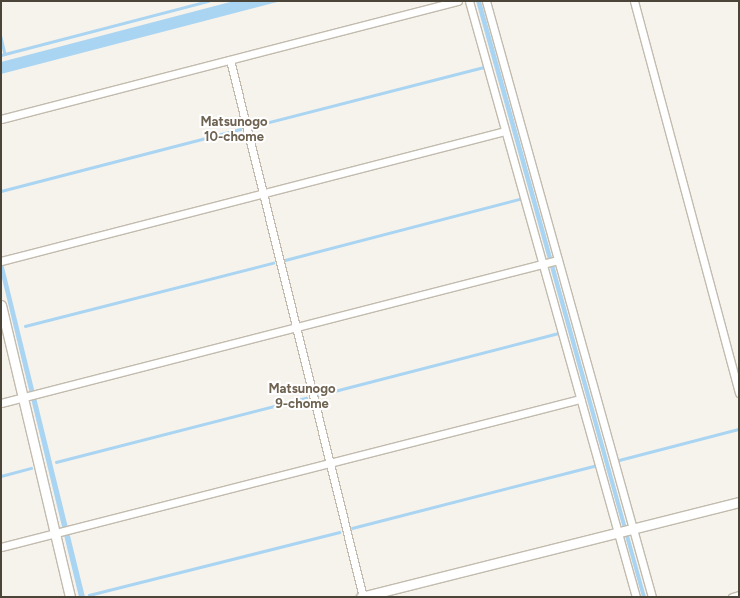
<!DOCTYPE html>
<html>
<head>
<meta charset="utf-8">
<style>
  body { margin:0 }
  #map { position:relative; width:740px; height:598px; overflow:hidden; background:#f6f3ec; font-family:Figtree,sans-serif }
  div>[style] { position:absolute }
  .water>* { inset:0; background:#a9d4f2 }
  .stream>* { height:2.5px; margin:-1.25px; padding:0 1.25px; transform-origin:1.25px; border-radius:1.25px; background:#a9d4f2 }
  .roads { filter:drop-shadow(1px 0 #c2bbae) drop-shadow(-1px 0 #c2bbae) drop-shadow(0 1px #c2bbae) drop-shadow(0 -1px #c2bbae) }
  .minor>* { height:7px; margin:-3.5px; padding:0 3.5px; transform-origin:3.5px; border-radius:3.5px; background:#fff }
  .tertiary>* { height:9px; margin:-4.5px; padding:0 4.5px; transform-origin:4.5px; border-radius:4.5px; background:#fff }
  span { translate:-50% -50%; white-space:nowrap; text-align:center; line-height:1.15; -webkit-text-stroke:4px #fff; paint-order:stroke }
  .neighbourhood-label { font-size:13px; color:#6e6250; font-weight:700 }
  .frame { position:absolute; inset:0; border:2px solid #4b4439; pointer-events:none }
</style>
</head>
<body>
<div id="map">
  <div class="water">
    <i style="clip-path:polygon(234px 1px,281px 1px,1px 74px,1px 62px)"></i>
    <i style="clip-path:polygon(476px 1px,481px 1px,646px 597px,642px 597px)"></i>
    <i style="clip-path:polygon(1px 253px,3px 263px,85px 597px,79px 597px,1px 274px)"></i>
  </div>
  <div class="stream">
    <i style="left:1px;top:37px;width:17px;rotate:77deg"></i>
    <i style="left:1px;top:55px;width:214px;rotate:-14.6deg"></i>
    <i style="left:250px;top:127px;width:241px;rotate:-14.4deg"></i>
    <i style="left:1px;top:191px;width:247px;rotate:-14.5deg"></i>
    <i style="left:285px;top:260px;width:243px;rotate:-14.6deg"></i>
    <i style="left:25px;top:326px;width:256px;rotate:-14.3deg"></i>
    <i style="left:319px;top:395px;width:248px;rotate:-14.5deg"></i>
    <i style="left:619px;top:460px;width:124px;rotate:-14.5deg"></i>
    <i style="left:56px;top:462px;width:258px;rotate:-14.4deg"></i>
    <i style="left:1px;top:476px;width:31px;rotate:-15deg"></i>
    <i style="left:352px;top:528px;width:250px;rotate:-14.4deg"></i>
    <i style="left:89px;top:595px;width:258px;rotate:-14.1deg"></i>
  </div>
  <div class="roads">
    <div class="minor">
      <i style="left:469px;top:1px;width:619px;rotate:74.35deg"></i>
      <i style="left:486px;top:1px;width:619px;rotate:74.44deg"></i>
      <i style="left:634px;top:1px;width:406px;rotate:75deg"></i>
      <i style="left:230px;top:60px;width:553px;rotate:76.09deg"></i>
      <i style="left:1px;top:119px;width:472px;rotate:-14.5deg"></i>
      <i style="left:1px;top:261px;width:520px;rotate:-14.46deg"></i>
      <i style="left:1px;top:403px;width:575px;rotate:-14.4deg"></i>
      <i style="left:1px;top:547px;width:598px;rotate:-14.34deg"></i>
      <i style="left:732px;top:597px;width:7px;rotate:-16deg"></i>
    </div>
    <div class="tertiary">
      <i style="left:1px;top:305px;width:300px;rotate:76.7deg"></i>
      <i style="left:361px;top:597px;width:390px;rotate:-14.1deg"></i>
    </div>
  </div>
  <div class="neighbourhood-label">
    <span style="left:234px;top:130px">Matsunogo<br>10-chome</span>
    <span style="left:302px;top:397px">Matsunogo<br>9-chome</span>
  </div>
  <div class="frame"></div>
</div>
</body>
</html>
